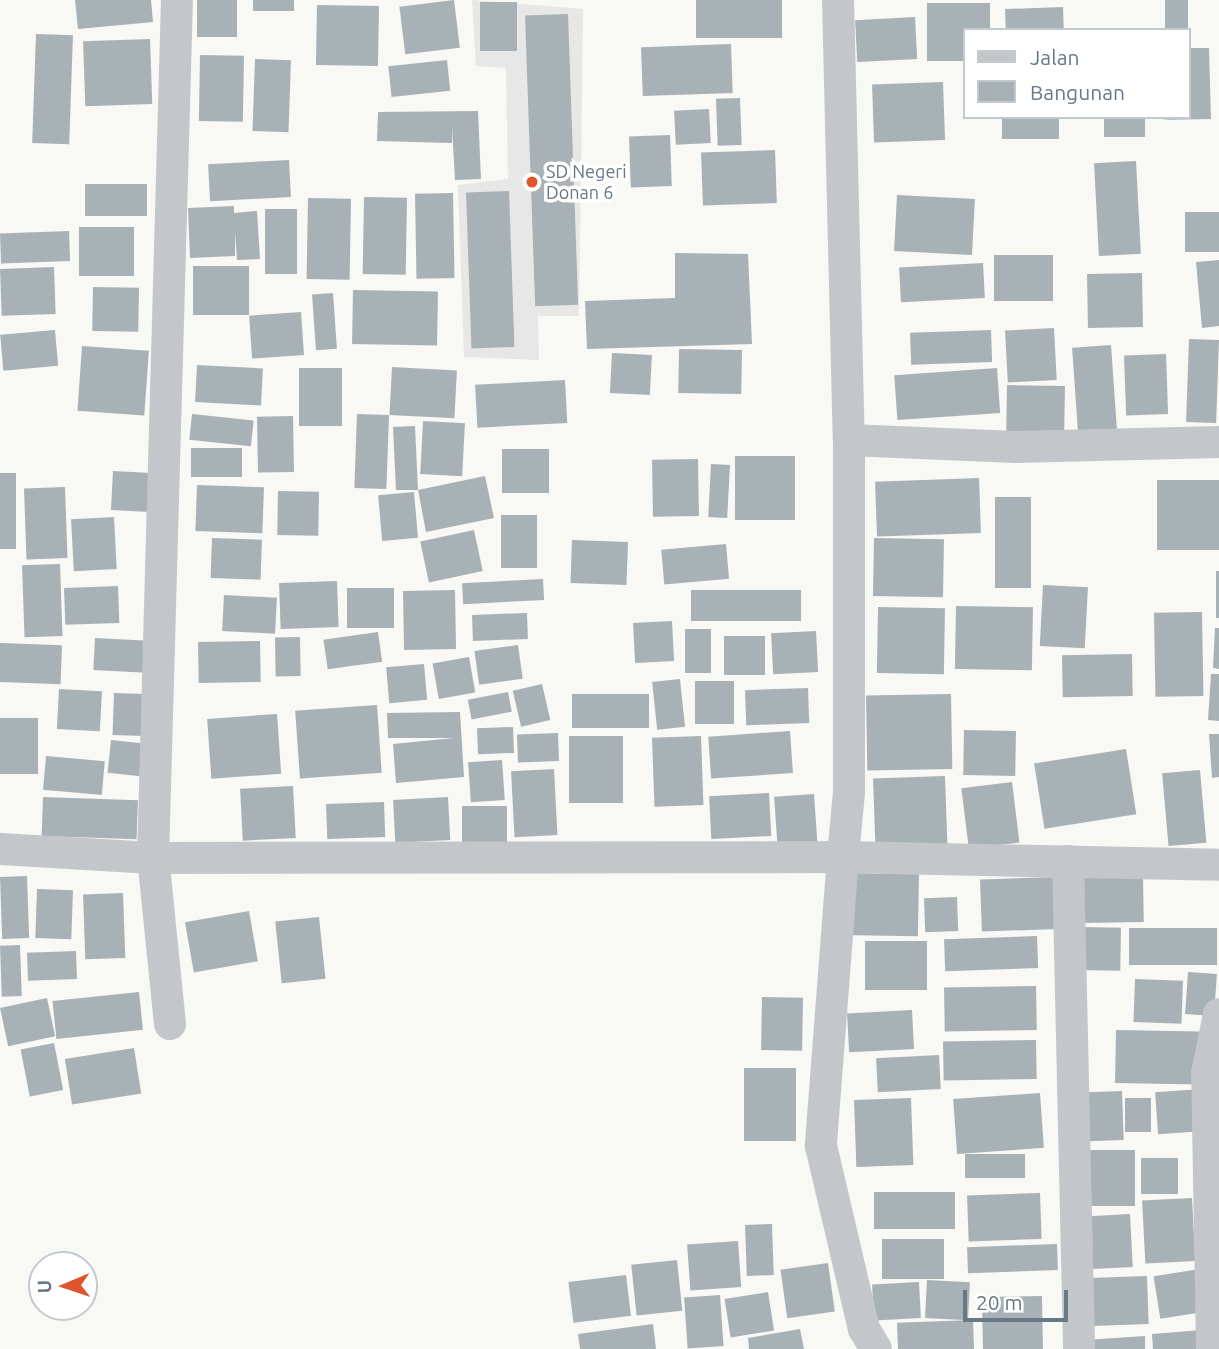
<!DOCTYPE html>
<html>
<head>
<meta charset="utf-8">
<style>
  body { margin:0 }
  #map { position:relative; width:1219px; height:1349px; overflow:hidden; background:#f8f8f5; font-family:Ubuntu,sans-serif }
  div>[style] { position:absolute }
  .built>* { inset:0; background:#e6e7e6 }
  .building>* { inset:0; background:#a8b1b6; transform-origin:0 0 }
  .street>* { height:32px; margin:-16px; padding:0 16px; transform-origin:16px; border-radius:16px; background:#c3c7ca }
  .dots>* { width:19px; height:19px; translate:-50% -50%; box-sizing:border-box; border:4px solid #fff; border-radius:50% }
  span { translate:-50% -50%; white-space:nowrap; text-align:center; line-height:1.15; -webkit-text-stroke:7px #fff; paint-order:stroke }
  .poi-label { font-size:18px; color:#677986 }
  .left { translate:0 -50%; text-align:left }
  .legend { position:absolute; left:963px; top:28px; width:228px; height:91px; box-sizing:border-box; background:#fff; border:2px solid #c2c9cf; margin:0; padding:9px 12px; list-style:none; font-size:21px; color:#677986 }
  .legend li { display:flex; align-items:center; gap:14px; height:35px }
  .legend b { width:35px; border:2px solid #c2c9cf }
  .north { position:absolute; left:28px; top:1251px; width:70px; height:70px; box-sizing:border-box; background:#fff; border:2px solid #c2c9cf; border-radius:50%; rotate:268deg; font-size:19px; font-weight:700; line-height:28px; text-align:center; color:#677986 }
  .north::after { content:''; display:block; margin:auto; width:24px; height:32px; background:#e0542d; clip-path:polygon(50% 0,100% 100%,50% 72%,0 100%) }
  .scale { position:absolute; left:963px; top:1290px; width:105px; height:32px; box-sizing:border-box; border:4px solid #677986; border-top:0; padding-left:9px; font-size:21px; line-height:24px; white-space:nowrap; color:#677986; -webkit-text-stroke:5px #fff; paint-order:stroke }
</style>
</head>
<body>
<div id="map">
  <div class="built">
    <i style="clip-path:polygon(472px 0,583px 9px,579px 316px,538px 316px,539px 360px,464px 357px,458px 185px,508px 179px,506px 68px,476px 66px)"></i>
  </div>
  <div class="building">
    <i style="clip-path:polygon(75px 0,151px 0,153px 22px,78px 29px)"></i>
    <i style="left:197px;top:0;width:40px;height:37px"></i>
    <i style="left:253px;top:0;width:41px;height:11px"></i>
    <i style="left:454px;top:0;width:48px;height:55px;rotate:83deg"></i>
    <i style="left:696px;top:0;width:86px;height:38px"></i>
    <i style="left:1165px;top:0;width:23px;height:30px"></i>
    <i style="left:480px;top:2px;width:37px;height:49px"></i>
    <i style="clip-path:polygon(927px 3px,990px 3px,990px 30px,965px 30px,965px 61px,927px 61px)"></i>
    <i style="left:317px;top:5px;width:62px;height:60px;rotate:1deg"></i>
    <i style="left:1063px;top:7px;width:23px;height:58px;rotate:88deg"></i>
    <i style="left:568px;top:14px;width:291px;height:43px;rotate:88deg"></i>
    <i style="left:915px;top:17px;width:42px;height:60px;rotate:87deg"></i>
    <i style="left:36px;top:34px;width:37px;height:109px;rotate:2deg"></i>
    <i style="left:150px;top:39px;width:65px;height:67px;rotate:88deg"></i>
    <i style="left:731px;top:44px;width:49px;height:90px;rotate:88deg"></i>
    <i style="clip-path:polygon(1189px 48px,1209px 48px,1211px 119px,1160px 120px,1189px 117px)"></i>
    <i style="left:200px;top:55px;width:44px;height:66px;rotate:1deg"></i>
    <i style="left:255px;top:59px;width:36px;height:72px;rotate:2deg"></i>
    <i style="left:447px;top:60px;width:31px;height:59px;rotate:84deg"></i>
    <i style="left:943px;top:82px;width:58px;height:71px;rotate:88deg"></i>
    <i style="left:740px;top:98px;width:47px;height:24px;rotate:88deg"></i>
    <i style="left:709px;top:109px;width:34px;height:35px;rotate:87deg"></i>
    <i style="clip-path:polygon(478px 111px,481px 179px,455px 180px,452px 127px,452px 143px,377px 141px,378px 112px)"></i>
    <i style="left:1002px;top:117px;width:57px;height:22px"></i>
    <i style="left:1104px;top:117px;width:41px;height:20px"></i>
    <i style="left:670px;top:135px;width:51px;height:41px;rotate:88deg"></i>
    <i style="left:775px;top:150px;width:53px;height:74px;rotate:88deg"></i>
    <i style="left:289px;top:160px;width:37px;height:81px;rotate:87deg"></i>
    <i style="left:1136px;top:161px;width:93px;height:42px;rotate:87deg"></i>
    <i style="left:85px;top:184px;width:62px;height:32px"></i>
    <i style="left:509px;top:191px;width:156px;height:43px;rotate:88deg"></i>
    <i style="left:453px;top:193px;width:85px;height:38px;rotate:89deg"></i>
    <i style="left:897px;top:195px;width:78px;height:56px;rotate:3deg"></i>
    <i style="left:364px;top:197px;width:43px;height:77px;rotate:1deg"></i>
    <i style="left:308px;top:198px;width:43px;height:81px;rotate:1deg"></i>
    <i style="clip-path:polygon(234px 206px,234px 213px,257px 211px,260px 259px,237px 260px,235px 232px,235px 256px,190px 258px,188px 208px)"></i>
    <i style="left:265px;top:209px;width:32px;height:65px"></i>
    <i style="left:1219px;top:212px;width:40px;height:34px;rotate:90deg"></i>
    <i style="left:79px;top:227px;width:55px;height:49px"></i>
    <i style="left:69px;top:231px;width:30px;height:69px;rotate:88deg"></i>
    <i style="clip-path:polygon(675px 253px,748px 254px,752px 344px,587px 349px,585px 301px,675px 298px)"></i>
    <i style="left:1053px;top:255px;width:46px;height:59px;rotate:90deg"></i>
    <i style="clip-path:polygon(1219px 260px,1219px 326px,1202px 328px,1196px 262px)"></i>
    <i style="left:983px;top:263px;width:35px;height:84px;rotate:87deg"></i>
    <i style="left:193px;top:266px;width:56px;height:49px"></i>
    <i style="left:54px;top:267px;width:47px;height:54px;rotate:88deg"></i>
    <i style="left:1142px;top:273px;width:54px;height:55px;rotate:89deg"></i>
    <i style="left:93px;top:287px;width:46px;height:44px;rotate:1deg"></i>
    <i style="left:353px;top:290px;width:85px;height:54px;rotate:1deg"></i>
    <i style="left:333px;top:293px;width:56px;height:21px;rotate:86deg"></i>
    <i style="left:301px;top:312px;width:43px;height:52px;rotate:86deg"></i>
    <i style="left:1054px;top:328px;width:52px;height:49px;rotate:87deg"></i>
    <i style="left:55px;top:330px;width:36px;height:55px;rotate:85deg"></i>
    <i style="left:991px;top:330px;width:32px;height:81px;rotate:88deg"></i>
    <i style="left:1189px;top:339px;width:30px;height:83px;rotate:2deg"></i>
    <i style="left:1111px;top:345px;width:87px;height:39px;rotate:86deg"></i>
    <i style="left:82px;top:346px;width:67px;height:65px;rotate:4deg"></i>
    <i style="left:679px;top:349px;width:63px;height:44px;rotate:1deg"></i>
    <i style="left:612px;top:353px;width:40px;height:40px;rotate:3deg"></i>
    <i style="left:1166px;top:354px;width:60px;height:42px;rotate:88deg"></i>
    <i style="left:197px;top:365px;width:66px;height:37px;rotate:3deg"></i>
    <i style="left:392px;top:367px;width:65px;height:48px;rotate:3deg"></i>
    <i style="left:299px;top:368px;width:43px;height:58px"></i>
    <i style="left:997px;top:368px;width:45px;height:103px;rotate:86deg"></i>
    <i style="left:565px;top:380px;width:43px;height:90px;rotate:87deg"></i>
    <i style="left:1007px;top:385px;width:58px;height:57px;rotate:1deg"></i>
    <i style="left:192px;top:414px;width:62px;height:26px;rotate:6deg"></i>
    <i style="left:357px;top:414px;width:32px;height:74px;rotate:2deg"></i>
    <i style="left:293px;top:416px;width:56px;height:36px;rotate:89deg"></i>
    <i style="left:423px;top:421px;width:42px;height:53px;rotate:3deg"></i>
    <i style="clip-path:polygon(415px 426px,418px 490px,485px 476px,494px 518px,426px 532px,418px 490px,396px 490px,393px 427px)"></i>
    <i style="left:191px;top:448px;width:51px;height:29px"></i>
    <i style="left:502px;top:449px;width:47px;height:44px"></i>
    <i style="left:735px;top:456px;width:60px;height:64px"></i>
    <i style="left:698px;top:459px;width:57px;height:46px;rotate:89deg"></i>
    <i style="left:711px;top:464px;width:19px;height:53px;rotate:3deg"></i>
    <i style="left:113px;top:471px;width:39px;height:39px;rotate:3deg"></i>
    <i style="left:0;top:473px;width:16px;height:76px"></i>
    <i style="left:979px;top:478px;width:55px;height:104px;rotate:88deg"></i>
    <i style="left:1157px;top:480px;width:62px;height:70px"></i>
    <i style="left:197px;top:485px;width:67px;height:46px;rotate:2deg"></i>
    <i style="left:65px;top:487px;width:71px;height:41px;rotate:88deg"></i>
    <i style="left:278px;top:491px;width:41px;height:44px;rotate:1deg"></i>
    <i style="left:414px;top:492px;width:46px;height:36px;rotate:85deg"></i>
    <i style="left:995px;top:497px;width:36px;height:91px"></i>
    <i style="left:501px;top:515px;width:36px;height:53px"></i>
    <i style="left:114px;top:517px;width:52px;height:43px;rotate:87deg"></i>
    <i style="left:474px;top:530px;width:42px;height:55px;rotate:78deg"></i>
    <i style="left:212px;top:538px;width:50px;height:40px;rotate:2deg"></i>
    <i style="left:874px;top:538px;width:70px;height:58px;rotate:1deg"></i>
    <i style="left:572px;top:540px;width:56px;height:43px;rotate:2deg"></i>
    <i style="left:726px;top:544px;width:35px;height:65px;rotate:85deg"></i>
    <i style="left:60px;top:564px;width:72px;height:38px;rotate:88deg"></i>
    <i style="left:1216px;top:571px;width:3px;height:47px"></i>
    <i style="left:543px;top:579px;width:21px;height:81px;rotate:87deg"></i>
    <i style="left:337px;top:581px;width:46px;height:58px;rotate:88deg"></i>
    <i style="left:1043px;top:585px;width:45px;height:61px;rotate:3deg"></i>
    <i style="left:118px;top:586px;width:37px;height:54px;rotate:88deg"></i>
    <i style="left:394px;top:588px;width:40px;height:47px;rotate:90deg"></i>
    <i style="left:455px;top:590px;width:59px;height:52px;rotate:89deg"></i>
    <i style="left:801px;top:590px;width:31px;height:110px;rotate:90deg"></i>
    <i style="left:224px;top:595px;width:53px;height:36px;rotate:3deg"></i>
    <i style="left:956px;top:606px;width:77px;height:63px;rotate:1deg"></i>
    <i style="left:878px;top:607px;width:67px;height:66px;rotate:1deg"></i>
    <i style="left:1202px;top:612px;width:84px;height:48px;rotate:89deg"></i>
    <i style="left:527px;top:613px;width:26px;height:55px;rotate:88deg"></i>
    <i style="left:672px;top:621px;width:40px;height:39px;rotate:87deg"></i>
    <i style="clip-path:polygon(1215px 628px,1219px 628px,1219px 669px,1213px 668px)"></i>
    <i style="left:685px;top:629px;width:26px;height:44px"></i>
    <i style="left:816px;top:631px;width:41px;height:45px;rotate:87deg"></i>
    <i style="left:378px;top:632px;width:30px;height:55px;rotate:82deg"></i>
    <i style="left:724px;top:636px;width:41px;height:39px"></i>
    <i style="left:300px;top:637px;width:39px;height:25px;rotate:89deg"></i>
    <i style="left:95px;top:638px;width:58px;height:32px;rotate:3deg"></i>
    <i style="left:260px;top:641px;width:41px;height:62px;rotate:89deg"></i>
    <i style="left:0;top:643px;width:62px;height:39px;rotate:2deg"></i>
    <i style="left:518px;top:645px;width:34px;height:44px;rotate:82deg"></i>
    <i style="left:1132px;top:654px;width:42px;height:70px;rotate:89deg"></i>
    <i style="left:469px;top:657px;width:36px;height:37px;rotate:80deg"></i>
    <i style="left:424px;top:664px;width:36px;height:38px;rotate:85deg"></i>
    <i style="clip-path:polygon(1211px 674px,1219px 674px,1219px 721px,1208px 720px)"></i>
    <i style="left:680px;top:679px;width:48px;height:28px;rotate:84deg"></i>
    <i style="left:734px;top:681px;width:43px;height:39px;rotate:90deg"></i>
    <i style="left:542px;top:684px;width:37px;height:30px;rotate:77deg"></i>
    <i style="left:808px;top:688px;width:35px;height:63px;rotate:88deg"></i>
    <i style="left:59px;top:689px;width:43px;height:40px;rotate:3deg"></i>
    <i style="left:508px;top:692px;width:20px;height:41px;rotate:79deg"></i>
    <i style="left:114px;top:693px;width:31px;height:42px;rotate:2deg"></i>
    <i style="left:649px;top:694px;width:34px;height:77px;rotate:90deg"></i>
    <i style="left:951px;top:694px;width:75px;height:85px;rotate:89deg"></i>
    <i style="left:377px;top:705px;width:68px;height:82px;rotate:86deg"></i>
    <i style="clip-path:polygon(460px 712px,464px 777px,396px 783px,393px 744px,454px 738px,388px 738px,387px 713px)"></i>
    <i style="left:277px;top:714px;width:60px;height:70px;rotate:86deg"></i>
    <i style="left:0;top:718px;width:38px;height:56px"></i>
    <i style="left:513px;top:727px;width:26px;height:36px;rotate:88deg"></i>
    <i style="left:964px;top:730px;width:52px;height:45px;rotate:1deg"></i>
    <i style="left:790px;top:731px;width:42px;height:82px;rotate:86deg"></i>
    <i style="left:558px;top:733px;width:28px;height:41px;rotate:88deg"></i>
    <i style="clip-path:polygon(1209px 734px,1219px 734px,1219px 777px,1212px 778px)"></i>
    <i style="left:569px;top:736px;width:54px;height:67px"></i>
    <i style="left:701px;top:736px;width:69px;height:49px;rotate:88deg"></i>
    <i style="left:111px;top:740px;width:38px;height:33px;rotate:6deg"></i>
    <i style="left:1126px;top:749px;width:66px;height:93px;rotate:81deg"></i>
    <i style="left:46px;top:756px;width:59px;height:34px;rotate:5deg"></i>
    <i style="left:502px;top:760px;width:40px;height:34px;rotate:86deg"></i>
    <i style="left:554px;top:769px;width:66px;height:43px;rotate:87deg"></i>
    <i style="left:1200px;top:770px;width:73px;height:38px;rotate:85deg"></i>
    <i style="left:945px;top:776px;width:71px;height:72px;rotate:88deg"></i>
    <i style="left:1012px;top:782px;width:61px;height:51px;rotate:83deg"></i>
    <i style="left:293px;top:786px;width:52px;height:53px;rotate:87deg"></i>
    <i style="left:769px;top:793px;width:43px;height:60px;rotate:87deg"></i>
    <i style="left:814px;top:794px;width:49px;height:40px;rotate:86deg"></i>
    <i style="left:43px;top:797px;width:95px;height:39px;rotate:2deg"></i>
    <i style="left:448px;top:797px;width:43px;height:55px;rotate:87deg"></i>
    <i style="left:384px;top:802px;width:35px;height:58px;rotate:88deg"></i>
    <i style="left:462px;top:806px;width:45px;height:40px"></i>
    <i style="left:843px;top:873px;width:76px;height:62px;rotate:1deg"></i>
    <i style="left:27px;top:876px;width:62px;height:27px;rotate:88deg"></i>
    <i style="left:1055px;top:877px;width:52px;height:75px;rotate:88deg"></i>
    <i style="left:1143px;top:877px;width:45px;height:64px;rotate:89deg"></i>
    <i style="left:37px;top:889px;width:36px;height:49px;rotate:2deg"></i>
    <i style="left:123px;top:893px;width:65px;height:40px;rotate:88deg"></i>
    <i style="left:957px;top:897px;width:34px;height:33px;rotate:88deg"></i>
    <i style="left:249px;top:911px;width:51px;height:65px;rotate:80deg"></i>
    <i style="left:319px;top:917px;width:62px;height:44px;rotate:84deg"></i>
    <i style="left:1078px;top:927px;width:43px;height:43px;rotate:1deg"></i>
    <i style="left:1217px;top:928px;width:37px;height:88px;rotate:90deg"></i>
    <i style="left:1037px;top:936px;width:32px;height:93px;rotate:88deg"></i>
    <i style="left:865px;top:941px;width:62px;height:49px"></i>
    <i style="left:20px;top:945px;width:51px;height:20px;rotate:88deg"></i>
    <i style="left:76px;top:951px;width:28px;height:49px;rotate:88deg"></i>
    <i style="left:1188px;top:972px;width:29px;height:42px;rotate:4deg"></i>
    <i style="left:1135px;top:979px;width:48px;height:43px;rotate:2deg"></i>
    <i style="left:1036px;top:986px;width:44px;height:92px;rotate:89deg"></i>
    <i style="left:139px;top:992px;width:38px;height:87px;rotate:84deg"></i>
    <i style="left:762px;top:997px;width:41px;height:53px;rotate:1deg"></i>
    <i style="left:47px;top:998px;width:39px;height:48px;rotate:78deg"></i>
    <i style="left:912px;top:1010px;width:39px;height:65px;rotate:87deg"></i>
    <i style="left:1116px;top:1030px;width:83px;height:53px;rotate:1deg"></i>
    <i style="left:1036px;top:1040px;width:39px;height:93px;rotate:89deg"></i>
    <i style="left:54px;top:1043px;width:48px;height:34px;rotate:79deg"></i>
    <i style="left:134px;top:1048px;width:46px;height:70px;rotate:81deg"></i>
    <i style="left:939px;top:1055px;width:34px;height:63px;rotate:87deg"></i>
    <i style="left:796px;top:1068px;width:73px;height:52px;rotate:90deg"></i>
    <i style="left:1202px;top:1089px;width:42px;height:47px;rotate:86deg"></i>
    <i style="left:1122px;top:1091px;width:49px;height:43px;rotate:88deg"></i>
    <i style="left:1040px;top:1093px;width:55px;height:87px;rotate:86deg"></i>
    <i style="left:911px;top:1098px;width:67px;height:57px;rotate:88deg"></i>
    <i style="left:1125px;top:1098px;width:26px;height:34px"></i>
    <i style="left:1084px;top:1150px;width:51px;height:56px"></i>
    <i style="left:1025px;top:1154px;width:24px;height:60px;rotate:90deg"></i>
    <i style="left:1141px;top:1158px;width:37px;height:36px"></i>
    <i style="left:955px;top:1192px;width:37px;height:81px;rotate:90deg"></i>
    <i style="left:1040px;top:1193px;width:46px;height:73px;rotate:88deg"></i>
    <i style="left:1192px;top:1198px;width:63px;height:50px;rotate:87deg"></i>
    <i style="left:1130px;top:1214px;width:53px;height:46px;rotate:87deg"></i>
    <i style="left:772px;top:1224px;width:51px;height:27px;rotate:88deg"></i>
    <i style="left:882px;top:1239px;width:62px;height:40px"></i>
    <i style="left:738px;top:1241px;width:46px;height:51px;rotate:86deg"></i>
    <i style="left:1057px;top:1244px;width:26px;height:90px;rotate:88deg"></i>
    <i style="left:677px;top:1260px;width:51px;height:46px;rotate:84deg"></i>
    <i style="left:828px;top:1263px;width:49px;height:48px;rotate:82deg"></i>
    <i style="left:1200px;top:1269px;width:43px;height:47px;rotate:81deg"></i>
    <i style="left:626px;top:1275px;width:41px;height:58px;rotate:83deg"></i>
    <i style="left:1147px;top:1276px;width:48px;height:57px;rotate:88deg"></i>
    <i style="left:927px;top:1280px;width:43px;height:38px;rotate:3deg"></i>
    <i style="left:919px;top:1282px;width:36px;height:47px;rotate:87deg"></i>
    <i style="left:768px;top:1292px;width:39px;height:44px;rotate:81deg"></i>
    <i style="left:720px;top:1295px;width:51px;height:36px;rotate:86deg"></i>
    <i style="left:1042px;top:1296px;width:53px;height:60px;rotate:89deg"></i>
    <i style="left:973px;top:1320px;width:29px;height:76px;rotate:88deg"></i>
    <i style="clip-path:polygon(653px 1324px,656px 1349px,580px 1349px,578px 1334px)"></i>
    <i style="clip-path:polygon(800px 1329px,804px 1349px,749px 1349px,748px 1338px)"></i>
    <i style="clip-path:polygon(1202px 1330px,1203px 1349px,1153px 1349px,1152px 1334px)"></i>
    <i style="clip-path:polygon(1145px 1336px,1145px 1349px,1085px 1349px,1085px 1340px)"></i>
  </div>
  <div class="street">
    <i style="left:838px;top:0;width:440px;rotate:88.6deg"></i>
    <i style="left:849px;top:440px;width:352px;rotate:90deg"></i>
    <i style="left:849px;top:792px;width:65px;rotate:95.3deg"></i>
    <i style="left:843px;top:857px;width:376px;rotate:1.2deg"></i>
    <i style="left:849px;top:440px;width:167px;rotate:2.4deg"></i>
    <i style="left:1016px;top:447px;width:203px;rotate:-1.4deg"></i>
    <i style="left:0;top:849px;width:153px;rotate:3.4deg"></i>
    <i style="left:153px;top:858px;width:690px;rotate:-0.08deg"></i>
    <i style="left:843px;top:857px;width:290px;rotate:94.4deg"></i>
    <i style="left:821px;top:1146px;width:188px;rotate:76.8deg"></i>
    <i style="left:864px;top:1329px;width:23px;rotate:59deg"></i>
    <i style="left:1068px;top:861px;width:488px;rotate:88.7deg"></i>
    <i style="left:170px;top:1024px;width:167px;rotate:-95.8deg"></i>
    <i style="left:153px;top:858px;width:858px;rotate:-88.4deg"></i>
    <i style="left:1212px;top:1349px;width:275px;rotate:-91deg"></i>
    <i style="left:1207px;top:1074px;width:61px;rotate:-78.7deg"></i>
  </div>
  <div class="dots">
    <i style="left:532px;top:182px;background:#e0542d"></i>
  </div>
  <div class="poi-label">
    <span class="left" style="left:546px;top:182px">SD Negeri<br>Donan 6</span>
  </div>
  <ul class="legend">
  <li><b style="height:9px;background:#c3c7ca"></b>Jalan</li>
  <li><b style="height:19px;background:#a8b1b6"></b>Bangunan</li>
  </ul>
  <div class="north">U</div>
  <div class="scale">20 m</div>
</div>
</body>
</html>
